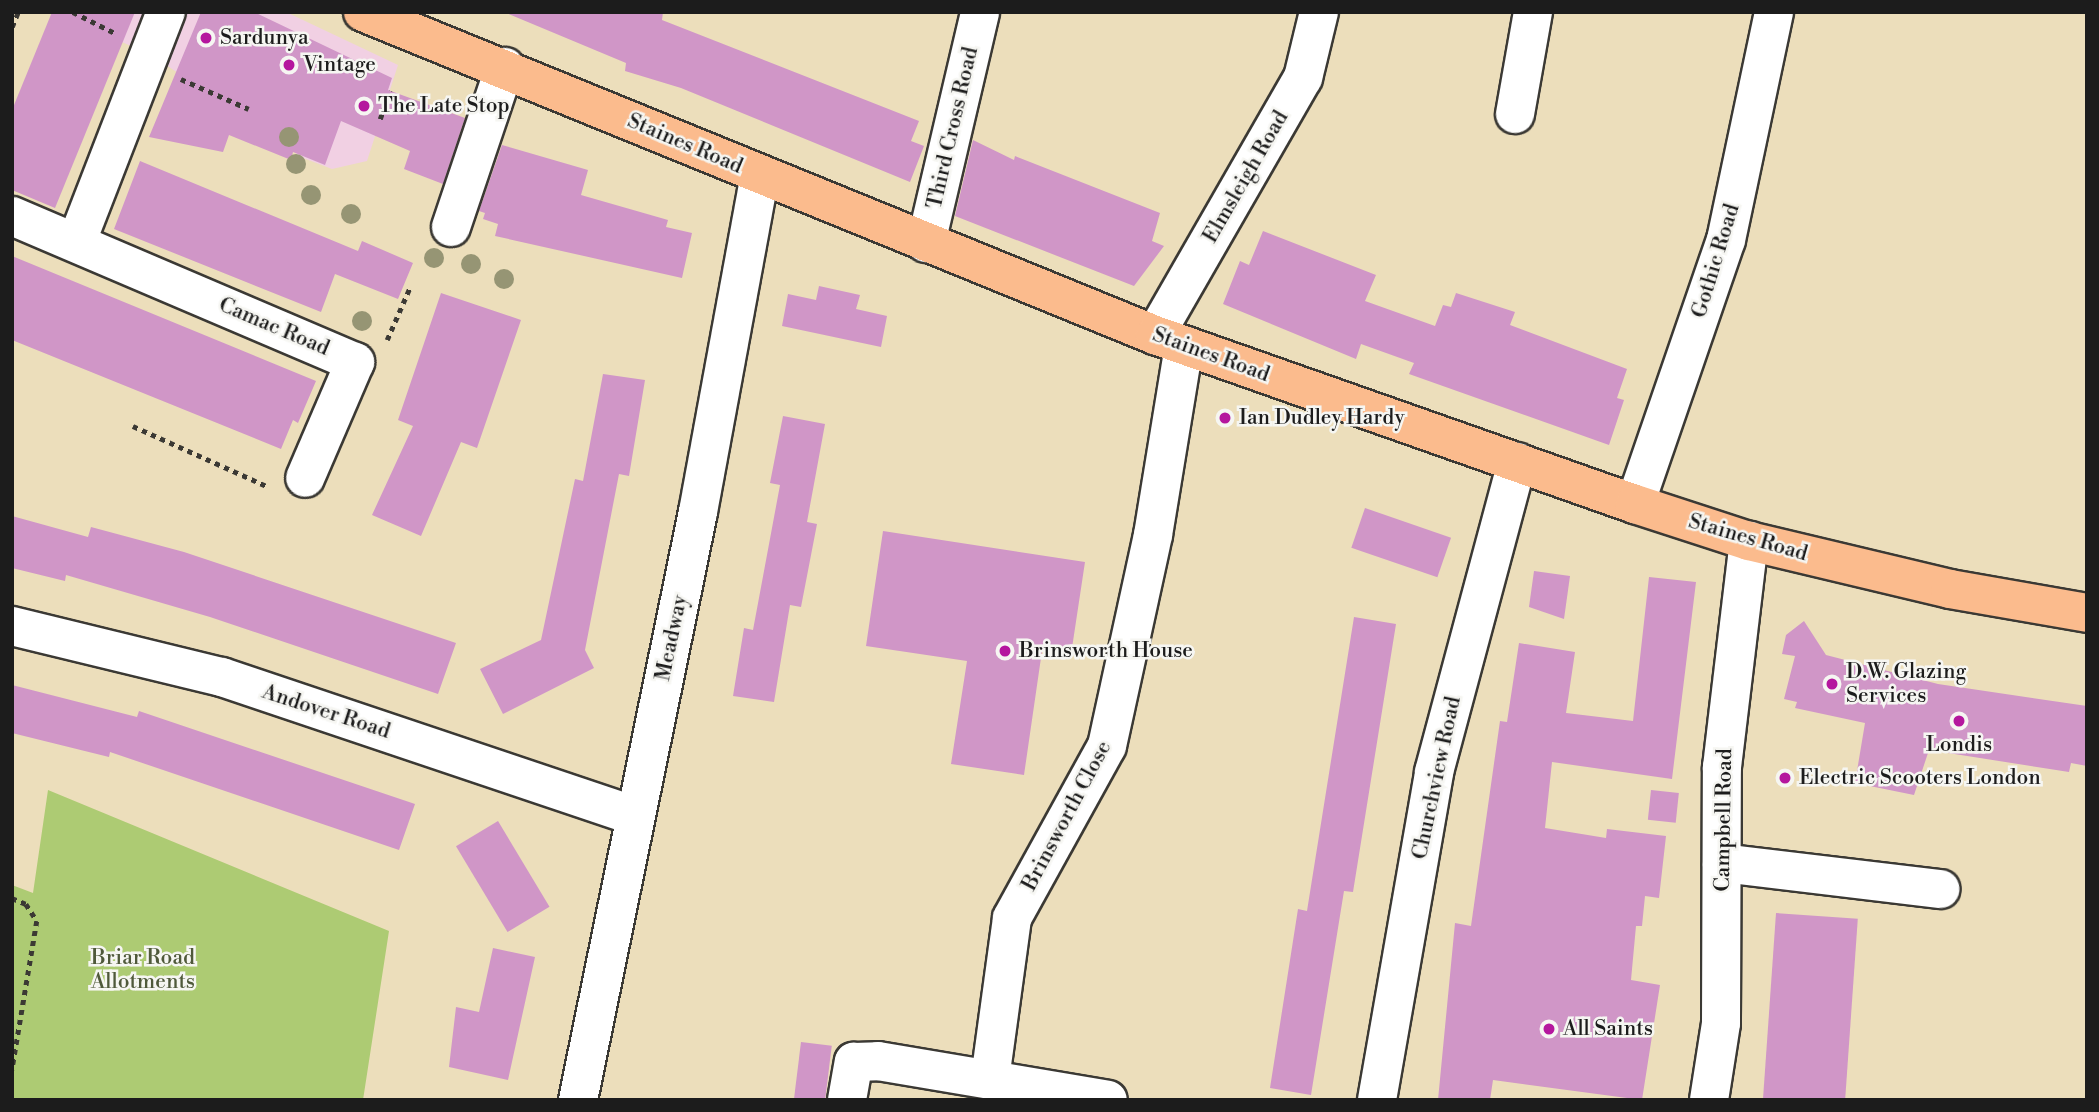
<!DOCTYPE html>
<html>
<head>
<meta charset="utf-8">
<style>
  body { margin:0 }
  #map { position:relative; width:2099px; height:1112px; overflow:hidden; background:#ecdebb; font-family:"Libre Bodoni",serif }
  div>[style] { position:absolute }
  .built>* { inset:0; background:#f1d0e3 }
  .green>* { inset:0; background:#adcb73 }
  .building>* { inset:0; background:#d096c7; transform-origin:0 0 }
  .path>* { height:4.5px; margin-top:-2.25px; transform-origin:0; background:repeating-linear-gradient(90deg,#3b3934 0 5px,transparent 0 10px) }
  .roads { filter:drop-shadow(2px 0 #3b3934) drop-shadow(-2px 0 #3b3934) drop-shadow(0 2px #3b3934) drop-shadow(0 -2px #3b3934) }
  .minor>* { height:38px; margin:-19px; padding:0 19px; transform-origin:19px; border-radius:19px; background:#fff }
  .major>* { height:38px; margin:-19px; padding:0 19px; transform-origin:19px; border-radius:19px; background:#fbbb8d }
  .trees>* { width:20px; height:20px; margin:-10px; border-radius:50%; background:#969574 }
  .dots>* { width:19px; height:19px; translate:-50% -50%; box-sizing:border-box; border:4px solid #f6f6f2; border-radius:50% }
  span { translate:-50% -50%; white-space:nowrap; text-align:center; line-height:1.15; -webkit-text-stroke:5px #f6f6f2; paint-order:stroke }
  .poi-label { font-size:21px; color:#1c1c1c }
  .left { translate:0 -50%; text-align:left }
  .street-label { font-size:21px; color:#1c1c1c }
  .park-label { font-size:21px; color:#4f593a }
  .frame { position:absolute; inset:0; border:14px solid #1c1c1c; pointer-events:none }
</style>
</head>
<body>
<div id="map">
  <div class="built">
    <i style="clip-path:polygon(50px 12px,286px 12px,398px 65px,367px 161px,332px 169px,298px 156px,270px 116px,175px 71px,148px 53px)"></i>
  </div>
  <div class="green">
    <i style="clip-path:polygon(48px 790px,389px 931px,363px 1100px,12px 1100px,12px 885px,33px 893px)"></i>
  </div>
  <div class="building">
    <i style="clip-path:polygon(52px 12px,135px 12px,55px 208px,12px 190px,12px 110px)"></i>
    <i style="clip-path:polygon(201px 12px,254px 12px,392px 78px,388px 90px,465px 118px,443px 184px,404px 169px,410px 151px,341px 121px,325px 165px,293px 152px,291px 160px,229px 135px,223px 152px,149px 137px)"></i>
    <i style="clip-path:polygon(504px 12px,663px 12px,662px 20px,919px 121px,911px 141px,924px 146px,910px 182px,681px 88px,625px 71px,626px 63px)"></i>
    <i style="clip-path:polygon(973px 140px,1014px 160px,1015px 156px,1160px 213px,1152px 241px,1164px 246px,1134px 286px,955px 216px)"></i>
    <i style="clip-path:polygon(502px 145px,588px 170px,581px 195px,668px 220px,666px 227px,692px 233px,682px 278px,495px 236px,498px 224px,483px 219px,485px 213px,479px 211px)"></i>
    <i style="clip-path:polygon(140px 161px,358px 251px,362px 241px,413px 263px,398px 299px,335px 274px,321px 312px,114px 229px)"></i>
    <i style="clip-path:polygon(1263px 231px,1376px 275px,1365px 301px,1435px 326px,1443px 305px,1451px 307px,1456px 293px,1515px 312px,1510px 325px,1627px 369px,1617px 398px,1624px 400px,1609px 445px,1409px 374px,1414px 363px,1361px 344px,1356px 359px,1223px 304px,1240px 261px,1249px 265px)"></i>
    <i style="clip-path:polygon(12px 256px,316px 381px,298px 423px,293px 420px,281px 449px,12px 340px)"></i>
    <i style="clip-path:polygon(819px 286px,860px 295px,856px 309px,887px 316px,881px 347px,782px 326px,788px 294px,816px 300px)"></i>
    <i style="clip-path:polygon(441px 293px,521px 320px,477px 448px,461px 442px,421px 536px,372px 515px,413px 426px,398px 420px)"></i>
    <i style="clip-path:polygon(603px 374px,645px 380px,629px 476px,619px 474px,585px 650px,594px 668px,503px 714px,480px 669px,541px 640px,575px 479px,583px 481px)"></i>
    <i style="clip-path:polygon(783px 416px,825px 424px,807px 522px,817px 524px,801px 607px,790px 605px,774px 702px,733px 696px,744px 628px,753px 630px,780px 485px,770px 483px)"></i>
    <i style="left:1365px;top:508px;width:91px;height:42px;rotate:19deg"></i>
    <i style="clip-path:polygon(12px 516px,88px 537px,91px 527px,184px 552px,456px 643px,438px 694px,210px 617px,66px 575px,65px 581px,12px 568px)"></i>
    <i style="clip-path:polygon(883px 531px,1085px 562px,1072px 648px,1043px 644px,1024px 775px,951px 764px,967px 661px,866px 646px)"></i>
    <i style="clip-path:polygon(1534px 571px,1570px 576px,1564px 619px,1529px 607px)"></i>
    <i style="clip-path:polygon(1649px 577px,1696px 582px,1672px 779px,1552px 762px,1545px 828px,1606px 838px,1607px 829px,1666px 836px,1659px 898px,1645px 896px,1642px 926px,1636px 926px,1631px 980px,1660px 985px,1642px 1100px,1493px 1080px,1490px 1100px,1438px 1100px,1455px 923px,1471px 926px,1500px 721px,1507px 722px,1519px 643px,1575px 652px,1566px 713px,1633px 721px)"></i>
    <i style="clip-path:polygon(1354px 617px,1396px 624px,1353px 892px,1344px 891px,1311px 1095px,1270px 1088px,1298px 909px,1307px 911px)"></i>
    <i style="clip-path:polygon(1804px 621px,1826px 655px,1938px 684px,2087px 706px,2087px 766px,2071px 763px,2069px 772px,1929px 750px,1914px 795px,1855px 783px,1865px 723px,1795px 708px,1797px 702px,1784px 699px,1795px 656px,1782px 654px,1786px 635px)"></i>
    <i style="clip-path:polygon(12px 685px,137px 717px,139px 711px,415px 804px,399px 850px,110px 752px,109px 757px,12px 733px)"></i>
    <i style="left:1651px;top:790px;width:28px;height:30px;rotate:6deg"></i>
    <i style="left:498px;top:821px;width:100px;height:49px;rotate:59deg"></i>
    <i style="left:1776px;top:913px;width:82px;height:187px;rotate:4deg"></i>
    <i style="clip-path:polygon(493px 948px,535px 957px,508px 1080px,449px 1067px,456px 1007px,479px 1012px)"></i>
    <i style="left:801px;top:1042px;width:31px;height:59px;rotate:7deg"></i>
  </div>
  <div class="path">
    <i style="left:73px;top:12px;width:49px;rotate:26.6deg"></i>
    <i style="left:12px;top:27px;width:16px;rotate:-68deg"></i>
    <i style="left:181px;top:79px;width:74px;rotate:23.8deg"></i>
    <i style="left:380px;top:119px;width:30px;rotate:-70deg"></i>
    <i style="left:387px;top:340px;width:58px;rotate:-66.5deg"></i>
    <i style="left:133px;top:426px;width:149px;rotate:24.2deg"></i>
    <i style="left:12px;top:898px;width:15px;rotate:23deg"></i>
    <i style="left:26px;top:904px;width:20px;rotate:57deg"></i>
    <i style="left:37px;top:921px;width:151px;rotate:99.5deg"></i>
  </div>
  <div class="roads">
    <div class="minor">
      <i style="left:1515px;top:114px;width:104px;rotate:-80deg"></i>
      <i style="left:12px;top:216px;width:373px;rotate:23.1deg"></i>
      <i style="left:355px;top:362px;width:126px;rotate:113.3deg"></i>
      <i style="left:451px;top:227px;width:169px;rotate:-71.4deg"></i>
      <i style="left:77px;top:241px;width:246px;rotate:-68.8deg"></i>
      <i style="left:926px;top:243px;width:237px;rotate:-76.8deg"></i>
      <i style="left:1155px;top:335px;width:297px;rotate:-60.1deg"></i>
      <i style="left:1303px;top:78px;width:68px;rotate:-76.4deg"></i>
      <i style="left:1635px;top:504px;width:279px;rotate:-71deg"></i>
      <i style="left:1726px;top:240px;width:233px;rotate:-78.1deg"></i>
      <i style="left:12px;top:626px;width:216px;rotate:13.7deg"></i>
      <i style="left:222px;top:677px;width:436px;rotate:18.6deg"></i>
      <i style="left:1722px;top:863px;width:220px;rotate:6.8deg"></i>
      <i style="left:990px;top:1079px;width:162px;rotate:-82.2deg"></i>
      <i style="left:1012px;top:918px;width:196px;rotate:-61.1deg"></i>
      <i style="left:1107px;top:746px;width:216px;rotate:-77.7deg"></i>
      <i style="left:1153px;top:535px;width:192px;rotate:-80.7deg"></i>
      <i style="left:578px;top:1100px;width:600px;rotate:-78.47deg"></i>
      <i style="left:698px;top:512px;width:343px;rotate:-79.6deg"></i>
      <i style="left:847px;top:1100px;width:39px;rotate:-80deg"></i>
      <i style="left:854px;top:1062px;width:24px;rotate:-2deg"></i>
      <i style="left:878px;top:1061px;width:233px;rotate:9.6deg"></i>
      <i style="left:1377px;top:1100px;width:333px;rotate:-80.1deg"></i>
      <i style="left:1434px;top:772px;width:321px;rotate:-75deg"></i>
      <i style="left:1709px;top:1100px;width:78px;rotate:-81.1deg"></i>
      <i style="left:1721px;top:1023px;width:256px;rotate:-89.8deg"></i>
      <i style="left:1722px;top:767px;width:228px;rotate:-83.2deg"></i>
    </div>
    <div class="major">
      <i style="left:363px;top:12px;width:855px;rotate:22.19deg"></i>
      <i style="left:1155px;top:335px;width:509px;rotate:19.4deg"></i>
      <i style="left:1635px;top:504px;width:120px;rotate:18deg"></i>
      <i style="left:1749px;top:541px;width:207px;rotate:13.4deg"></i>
      <i style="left:1950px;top:589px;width:139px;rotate:9.9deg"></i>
    </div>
  </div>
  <div class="trees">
    <i style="left:289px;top:137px"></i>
    <i style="left:296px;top:164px"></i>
    <i style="left:311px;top:195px"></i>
    <i style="left:351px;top:214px"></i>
    <i style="left:434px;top:258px"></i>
    <i style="left:471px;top:264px"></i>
    <i style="left:504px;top:279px"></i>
    <i style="left:362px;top:321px"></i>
  </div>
  <div class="dots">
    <i style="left:206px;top:38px;background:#b5179e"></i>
    <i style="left:289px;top:65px;background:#b5179e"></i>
    <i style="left:364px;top:106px;background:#b5179e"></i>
    <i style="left:1225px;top:418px;background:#b5179e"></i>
    <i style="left:1005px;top:651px;background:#b5179e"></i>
    <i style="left:1832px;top:684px;background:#b5179e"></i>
    <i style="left:1959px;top:721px;background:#b5179e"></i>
    <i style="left:1785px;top:778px;background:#b5179e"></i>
    <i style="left:1549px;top:1029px;background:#b5179e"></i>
  </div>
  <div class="poi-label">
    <span class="left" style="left:220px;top:38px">Sardunya</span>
    <span class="left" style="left:303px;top:65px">Vintage</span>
    <span class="left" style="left:378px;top:106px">The Late Stop</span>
    <span class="left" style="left:1239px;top:418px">Ian Dudley Hardy</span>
    <span class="left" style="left:1019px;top:651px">Brinsworth House</span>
    <span class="left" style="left:1846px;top:684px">D.W. Glazing<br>Services</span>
    <span style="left:1959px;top:745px">Londis</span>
    <span class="left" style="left:1799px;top:778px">Electric Scooters London</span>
    <span class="left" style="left:1563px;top:1029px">All Saints</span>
  </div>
  <div class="street-label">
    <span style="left:953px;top:128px;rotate:-77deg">Third Cross Road</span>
    <span style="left:685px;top:144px;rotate:23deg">Staines Road</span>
    <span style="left:1246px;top:177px;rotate:-60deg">Elmsleigh Road</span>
    <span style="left:1716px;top:261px;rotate:-73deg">Gothic Road</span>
    <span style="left:274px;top:327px;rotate:23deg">Camac Road</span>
    <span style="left:1211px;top:355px;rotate:20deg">Staines Road</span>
    <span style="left:1748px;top:538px;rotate:16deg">Staines Road</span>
    <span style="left:672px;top:638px;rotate:-78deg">Meadway</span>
    <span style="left:326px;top:712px;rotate:18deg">Andover Road</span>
    <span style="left:1437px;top:778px;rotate:-78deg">Churchview Road</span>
    <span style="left:1067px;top:816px;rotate:-62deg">Brinsworth Close</span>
    <span style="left:1724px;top:820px;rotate:-89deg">Campbell Road</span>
  </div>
  <div class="park-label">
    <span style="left:143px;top:970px">Briar Road<br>Allotments</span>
  </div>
  <div class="frame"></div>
</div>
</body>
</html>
